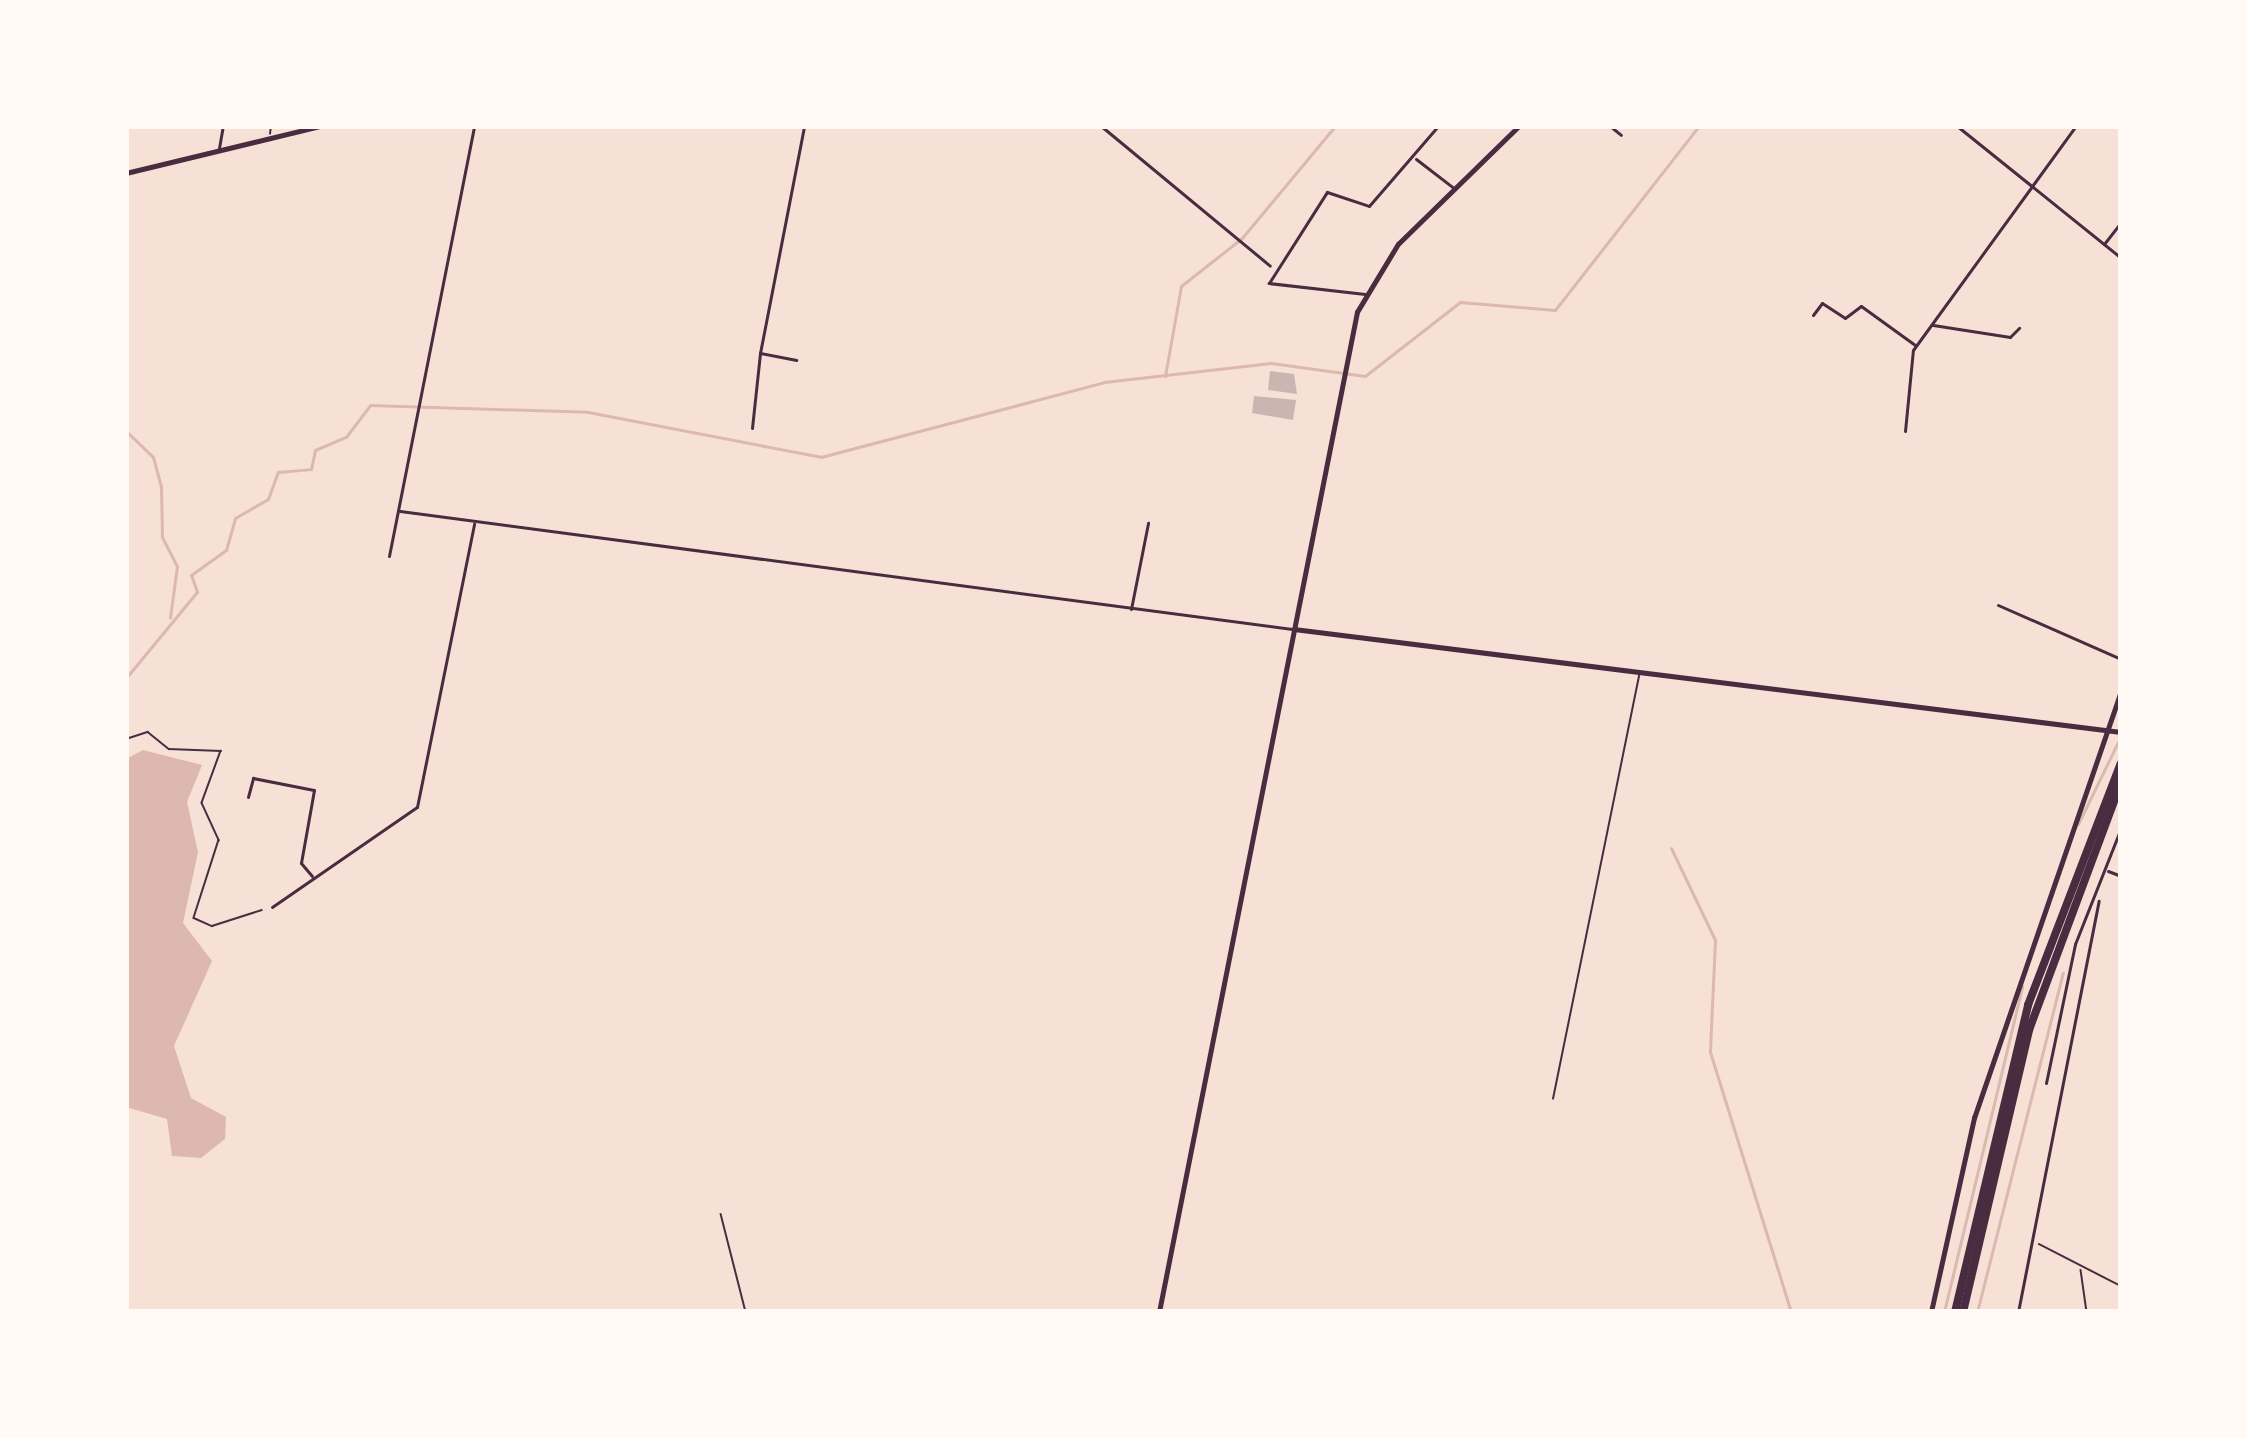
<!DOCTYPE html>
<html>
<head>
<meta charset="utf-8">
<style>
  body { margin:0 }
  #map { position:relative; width:2247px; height:1438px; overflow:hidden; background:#f7e1d7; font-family:Roboto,sans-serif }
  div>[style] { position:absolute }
  .water>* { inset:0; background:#dcb8b0 }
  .stream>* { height:3px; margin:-1.5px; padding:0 1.5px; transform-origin:1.5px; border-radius:1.5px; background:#dcb8b0 }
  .building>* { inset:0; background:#ccb4b1 }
  .path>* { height:1.5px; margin:-0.75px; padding:0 0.75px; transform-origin:0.75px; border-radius:0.75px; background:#4a2c40 }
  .service>* { height:1.5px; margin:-0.75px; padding:0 0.75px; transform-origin:0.75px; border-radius:0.75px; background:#4a2c40 }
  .pedestrian>* { height:1.5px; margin:-0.75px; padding:0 0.75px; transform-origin:0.75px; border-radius:0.75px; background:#4a2c40 }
  .minor>* { height:3px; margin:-1.5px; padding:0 1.5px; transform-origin:1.5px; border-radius:1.5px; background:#4a2c40 }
  .tertiary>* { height:4.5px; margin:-2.25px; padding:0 2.25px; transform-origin:2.25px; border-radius:2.25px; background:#4a2c40 }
  .motorway>* { height:8px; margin:-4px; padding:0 4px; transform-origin:4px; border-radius:4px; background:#4a2c40 }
  span { translate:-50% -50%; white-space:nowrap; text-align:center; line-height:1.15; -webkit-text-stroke:10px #fffaf5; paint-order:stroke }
  .frame { position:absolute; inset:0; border:129px solid #fffaf5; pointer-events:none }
</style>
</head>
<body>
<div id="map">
  <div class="water">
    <i style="clip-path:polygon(143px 750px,202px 765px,187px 802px,198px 852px,183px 923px,212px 961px,174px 1046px,191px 1098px,226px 1117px,225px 1139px,201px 1158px,172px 1156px,167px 1119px,126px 1107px,126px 759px)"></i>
  </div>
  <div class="stream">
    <i style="left:1165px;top:376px;width:91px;rotate:-79.9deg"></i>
    <i style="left:1181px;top:286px;width:78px;rotate:-38.2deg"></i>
    <i style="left:1242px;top:238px;width:146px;rotate:-50.3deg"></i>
    <i style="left:126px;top:431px;width:37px;rotate:44deg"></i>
    <i style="left:153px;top:457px;width:30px;rotate:75deg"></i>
    <i style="left:161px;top:486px;width:51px;rotate:88.9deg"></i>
    <i style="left:162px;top:537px;width:33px;rotate:63deg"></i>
    <i style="left:177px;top:566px;width:52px;rotate:97.7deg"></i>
    <i style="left:126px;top:678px;width:112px;rotate:-50.5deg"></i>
    <i style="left:197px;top:592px;width:18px;rotate:-109deg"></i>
    <i style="left:191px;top:575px;width:43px;rotate:-35.5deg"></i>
    <i style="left:226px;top:550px;width:33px;rotate:-74deg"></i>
    <i style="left:235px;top:518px;width:38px;rotate:-30deg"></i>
    <i style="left:268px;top:499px;width:29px;rotate:-70deg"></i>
    <i style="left:278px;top:472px;width:33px;rotate:-5deg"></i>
    <i style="left:311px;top:469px;width:19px;rotate:-78deg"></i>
    <i style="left:315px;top:450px;width:34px;rotate:-23deg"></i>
    <i style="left:346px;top:437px;width:40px;rotate:-53deg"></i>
    <i style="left:370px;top:405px;width:218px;rotate:1.8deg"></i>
    <i style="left:588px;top:412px;width:237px;rotate:10.9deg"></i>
    <i style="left:821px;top:457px;width:293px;rotate:-14.8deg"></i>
    <i style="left:1104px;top:382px;width:168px;rotate:-6.5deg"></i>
    <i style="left:1271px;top:363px;width:95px;rotate:7.9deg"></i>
    <i style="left:1365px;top:376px;width:120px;rotate:-37.9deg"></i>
    <i style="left:1460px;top:302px;width:95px;rotate:4.8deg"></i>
    <i style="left:1555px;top:310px;width:234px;rotate:-52deg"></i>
    <i style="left:2078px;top:824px;width:98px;rotate:-64deg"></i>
    <i style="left:1671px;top:848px;width:102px;rotate:64.4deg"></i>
    <i style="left:1715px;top:940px;width:112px;rotate:92.6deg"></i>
    <i style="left:1710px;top:1052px;width:272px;rotate:72.7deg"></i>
    <i style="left:1944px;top:1312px;width:335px;rotate:-76.5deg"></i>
    <i style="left:1977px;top:1312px;width:350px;rotate:-75.8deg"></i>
  </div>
  <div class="building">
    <i style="clip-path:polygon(1270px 371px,1294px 374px,1297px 394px,1268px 390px)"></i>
    <i style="clip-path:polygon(1254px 396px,1296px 400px,1293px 420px,1252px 413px)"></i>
  </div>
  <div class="path">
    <i style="left:126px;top:739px;width:23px;rotate:-18deg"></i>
    <i style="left:148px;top:732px;width:27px;rotate:39deg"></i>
    <i style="left:169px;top:749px;width:52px;rotate:2.2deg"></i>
    <i style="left:221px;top:751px;width:55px;rotate:110.1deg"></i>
    <i style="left:202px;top:803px;width:41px;rotate:65.3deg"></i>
    <i style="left:219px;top:840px;width:82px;rotate:107.8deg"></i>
    <i style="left:194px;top:918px;width:20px;rotate:24deg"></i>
    <i style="left:212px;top:926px;width:52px;rotate:-17.7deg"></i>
    <i style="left:2039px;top:1244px;width:92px;rotate:27.1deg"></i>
    <i style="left:2081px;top:1270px;width:42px;rotate:81.9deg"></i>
  </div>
  <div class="service">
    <i style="left:270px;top:134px;width:8px;rotate:-83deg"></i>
    <i style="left:1553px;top:1099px;width:432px;rotate:-78.5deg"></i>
  </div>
  <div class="pedestrian">
    <i style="left:721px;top:1214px;width:101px;rotate:75.7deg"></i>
  </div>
  <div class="minor">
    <i style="left:1101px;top:126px;width:219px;rotate:39.6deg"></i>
    <i style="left:1589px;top:126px;width:14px"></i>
    <i style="left:1610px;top:126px;width:14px;rotate:39deg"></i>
    <i style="left:1957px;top:126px;width:211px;rotate:38.8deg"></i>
    <i style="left:219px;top:148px;width:22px;rotate:-80deg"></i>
    <i style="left:1416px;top:159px;width:49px;rotate:37.6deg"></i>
    <i style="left:2104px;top:244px;width:28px;rotate:-52deg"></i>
    <i style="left:1365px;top:294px;width:97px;rotate:-173.5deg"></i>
    <i style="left:1269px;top:283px;width:108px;rotate:-57.5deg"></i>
    <i style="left:1327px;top:192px;width:44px;rotate:18.4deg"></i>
    <i style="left:1369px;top:206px;width:106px;rotate:-49.2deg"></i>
    <i style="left:1813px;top:315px;width:15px;rotate:-53deg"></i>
    <i style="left:1822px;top:303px;width:27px;rotate:33deg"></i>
    <i style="left:1845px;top:318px;width:20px;rotate:-37deg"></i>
    <i style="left:1861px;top:306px;width:67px;rotate:35.8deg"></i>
    <i style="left:1933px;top:325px;width:78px;rotate:8.9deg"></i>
    <i style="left:2010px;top:337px;width:13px;rotate:-45deg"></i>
    <i style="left:760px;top:353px;width:231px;rotate:-79deg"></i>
    <i style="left:752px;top:428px;width:75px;rotate:-83.9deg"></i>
    <i style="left:760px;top:353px;width:37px;rotate:11deg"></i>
    <i style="left:1905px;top:431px;width:81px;rotate:-84.4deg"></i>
    <i style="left:1913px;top:350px;width:277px;rotate:-54deg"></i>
    <i style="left:400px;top:511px;width:900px;rotate:7.54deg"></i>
    <i style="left:389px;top:556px;width:438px;rotate:-78.8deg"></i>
    <i style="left:1998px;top:605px;width:134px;rotate:23.7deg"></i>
    <i style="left:1131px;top:609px;width:88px;rotate:-78.8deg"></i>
    <i style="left:248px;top:797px;width:20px;rotate:-75deg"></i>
    <i style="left:253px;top:778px;width:62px;rotate:11.1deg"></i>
    <i style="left:314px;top:790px;width:74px;rotate:100.1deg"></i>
    <i style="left:301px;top:863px;width:17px;rotate:50deg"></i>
    <i style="left:2108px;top:871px;width:14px;rotate:21deg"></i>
    <i style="left:272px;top:907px;width:176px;rotate:-34.6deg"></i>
    <i style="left:417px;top:807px;width:289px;rotate:-78.6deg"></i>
    <i style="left:2046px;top:1083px;width:142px;rotate:-78.2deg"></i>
    <i style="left:2075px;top:944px;width:125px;rotate:-68.4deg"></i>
    <i style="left:2018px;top:1312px;width:419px;rotate:-78.9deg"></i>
  </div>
  <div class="tertiary">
    <i style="left:126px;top:173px;width:201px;rotate:-13.6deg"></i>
    <i style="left:1294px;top:629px;width:833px;rotate:7.1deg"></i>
    <i style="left:1159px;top:1312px;width:1019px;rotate:-78.8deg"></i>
    <i style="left:1357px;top:312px;width:79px;rotate:-58.9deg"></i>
    <i style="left:1398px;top:244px;width:169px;rotate:-44.3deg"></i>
    <i style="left:1931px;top:1312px;width:199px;rotate:-77.5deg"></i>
    <i style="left:1974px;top:1118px;width:451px;rotate:-71deg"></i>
  </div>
  <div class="motorway">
    <i style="left:1955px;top:1312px;width:316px;rotate:-76.6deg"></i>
    <i style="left:2028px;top:1005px;width:259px;rotate:-69deg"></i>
    <i style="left:1963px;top:1312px;width:290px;rotate:-76.8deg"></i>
    <i style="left:2029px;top:1030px;width:264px;rotate:-69.6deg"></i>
  </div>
  <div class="frame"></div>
</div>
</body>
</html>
